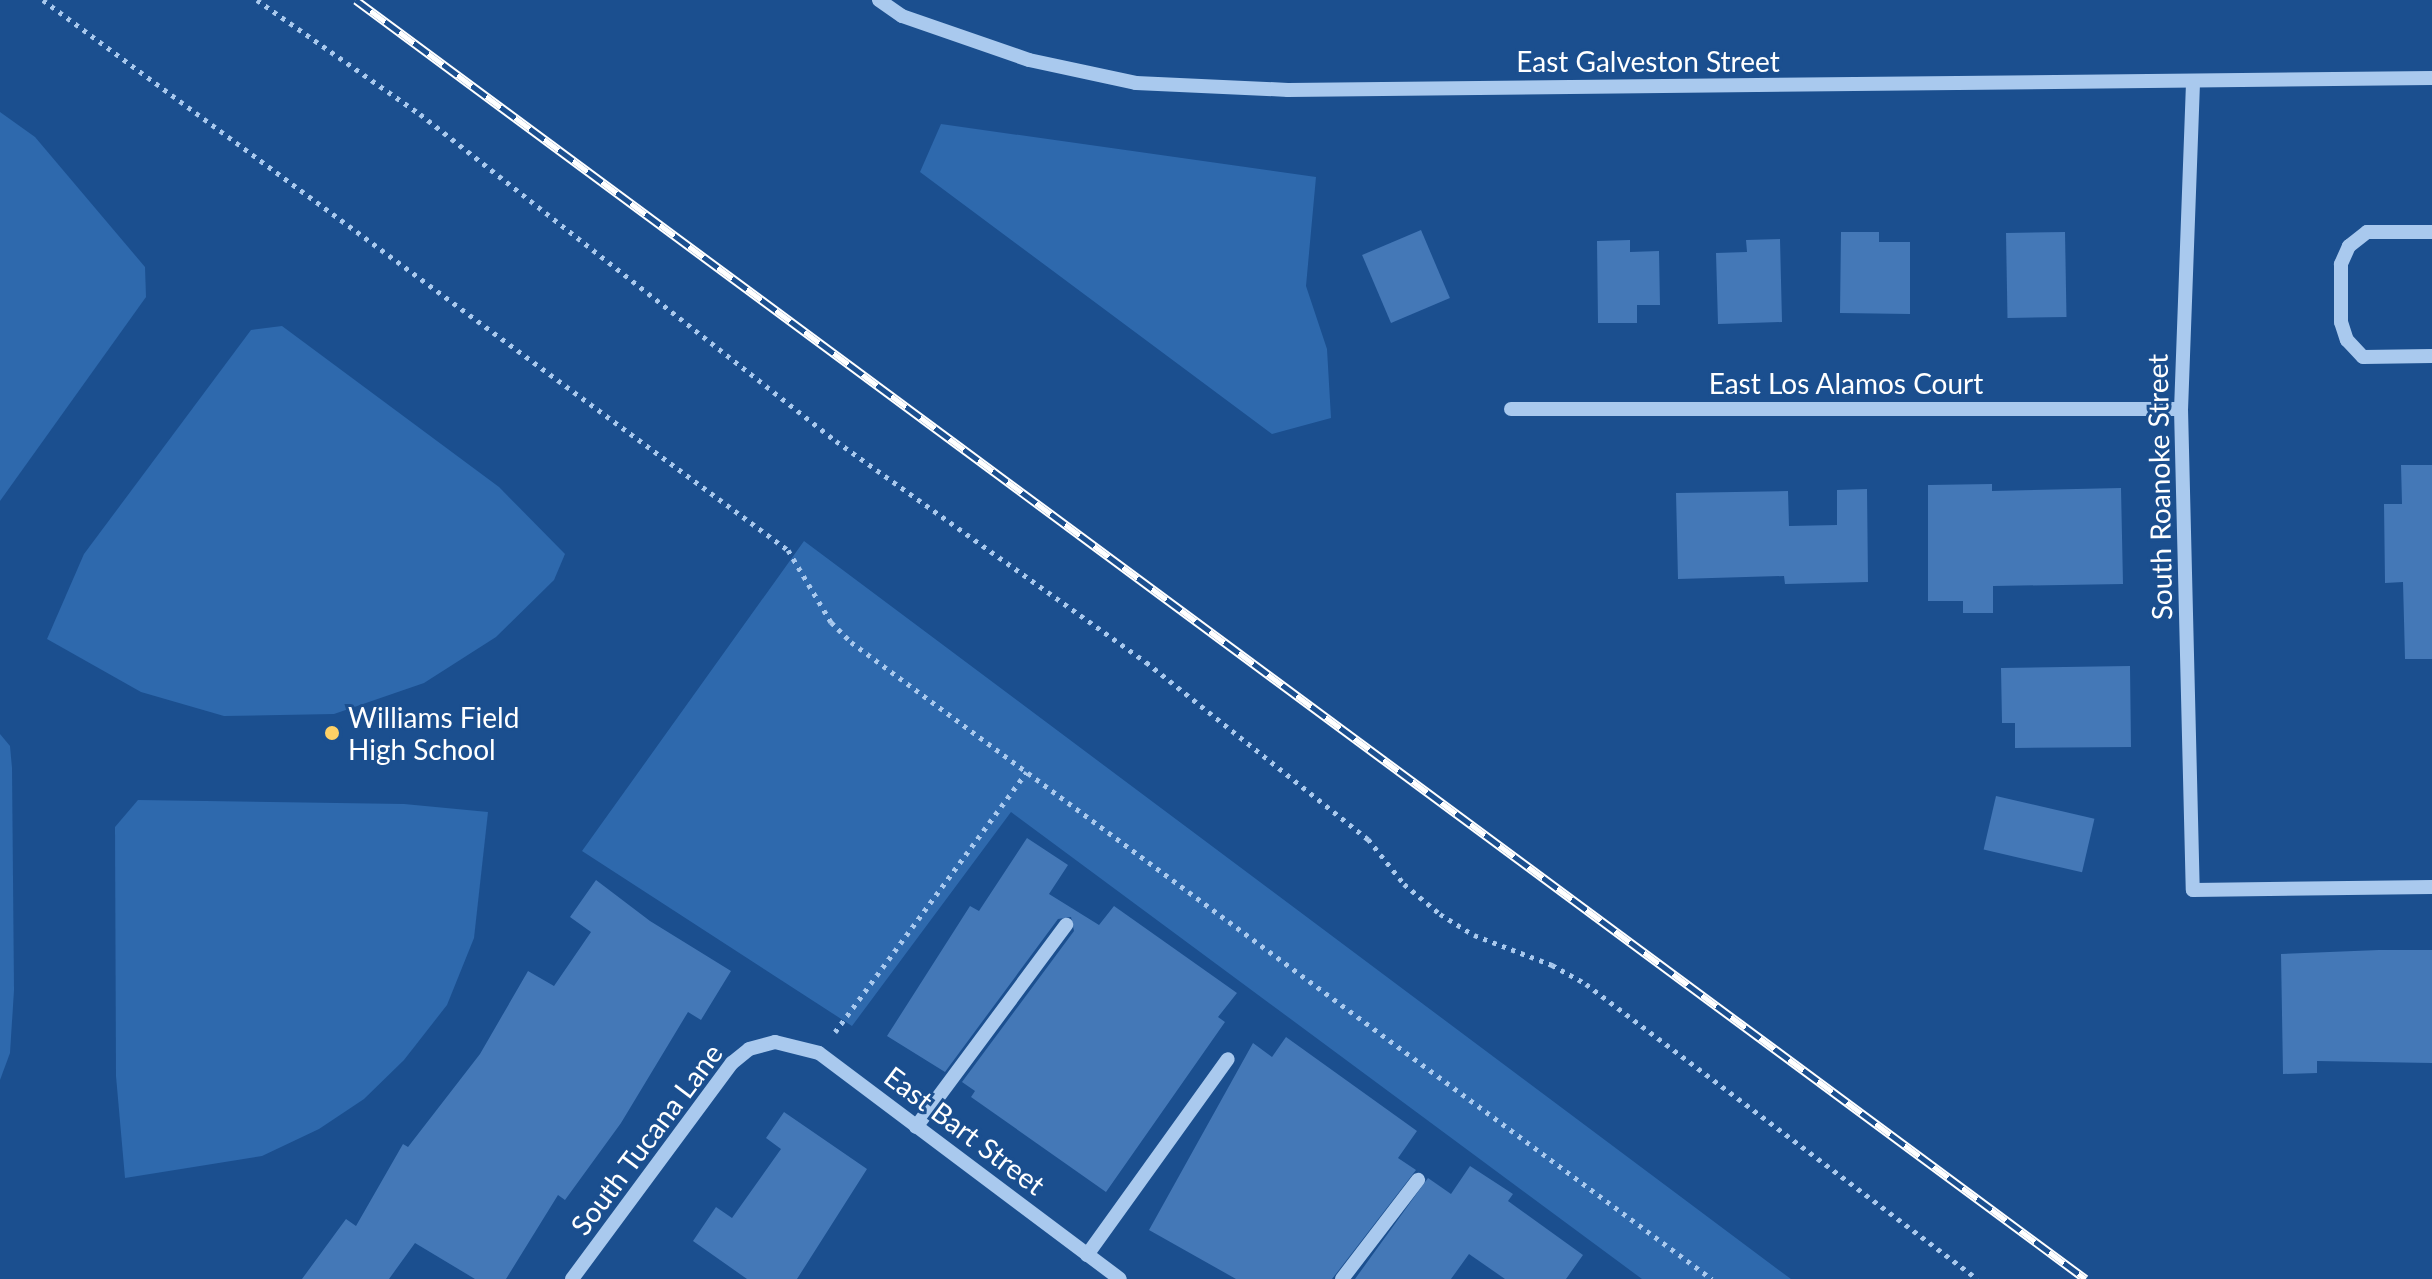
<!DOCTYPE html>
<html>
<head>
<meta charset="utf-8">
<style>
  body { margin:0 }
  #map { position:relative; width:2432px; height:1279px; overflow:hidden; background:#1b4f8f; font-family:Lato,sans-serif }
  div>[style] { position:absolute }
  .green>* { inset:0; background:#2e69ad }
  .building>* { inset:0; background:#4478b7; transform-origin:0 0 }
  .path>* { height:5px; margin-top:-2.5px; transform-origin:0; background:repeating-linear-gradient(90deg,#a9c9ee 0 4px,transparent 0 10px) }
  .minor>* { height:14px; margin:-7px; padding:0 7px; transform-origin:7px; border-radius:7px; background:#a9c9ee }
  .rail>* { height:9px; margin-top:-4.5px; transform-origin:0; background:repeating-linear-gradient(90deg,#1b4f8f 0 18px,#fff 0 36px); box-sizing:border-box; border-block:2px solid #fff }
  .dots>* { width:22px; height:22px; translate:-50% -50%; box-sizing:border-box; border:4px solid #1b4f8f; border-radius:50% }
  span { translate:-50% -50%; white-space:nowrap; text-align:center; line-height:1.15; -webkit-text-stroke:6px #1b4f8f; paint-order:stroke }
  .street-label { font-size:28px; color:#fff }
  .poi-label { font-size:28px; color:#fff }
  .left { translate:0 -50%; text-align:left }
</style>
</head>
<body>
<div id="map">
  <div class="green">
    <i style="clip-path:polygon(0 112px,35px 137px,145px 267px,146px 297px,0 501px)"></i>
    <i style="clip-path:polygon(941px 124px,1316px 177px,1306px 286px,1327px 349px,1331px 418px,1272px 434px,920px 172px)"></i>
    <i style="clip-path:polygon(282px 326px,499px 487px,565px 554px,554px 580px,496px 637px,424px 683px,334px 714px,224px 716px,141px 692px,47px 639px,84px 554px,251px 330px)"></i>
    <i style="clip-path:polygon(804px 541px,1776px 1268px,1791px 1279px,1642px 1279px,1011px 812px,852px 1026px,582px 851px)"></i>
    <i style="clip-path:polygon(0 734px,10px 746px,12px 768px,14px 990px,10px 1053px,0 1080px)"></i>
    <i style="clip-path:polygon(138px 800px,404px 804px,488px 812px,474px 938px,447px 1005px,404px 1060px,364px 1099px,319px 1129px,262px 1156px,125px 1178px,116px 1076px,115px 827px)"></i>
  </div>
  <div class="building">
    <i style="left:1421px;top:230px;width:74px;height:64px;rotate:67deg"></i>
    <i style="clip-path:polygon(1841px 232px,1879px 232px,1879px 242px,1910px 242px,1910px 314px,1840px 313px)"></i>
    <i style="left:2065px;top:232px;width:85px;height:59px;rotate:89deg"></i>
    <i style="clip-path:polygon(1780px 239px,1782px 322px,1718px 324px,1716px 253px,1747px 252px,1746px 240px)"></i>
    <i style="clip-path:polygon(1630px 240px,1630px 252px,1659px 251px,1660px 305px,1637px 305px,1637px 323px,1598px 323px,1597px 241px)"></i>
    <i style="clip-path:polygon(2401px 465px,2432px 465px,2432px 659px,2405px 659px,2403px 582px,2385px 583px,2384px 504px,2402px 504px)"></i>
    <i style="clip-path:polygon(1992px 484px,1992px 491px,2121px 488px,2123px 584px,1993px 586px,1993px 613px,1963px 613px,1963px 601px,1928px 601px,1928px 485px)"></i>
    <i style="clip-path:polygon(1867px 489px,1868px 582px,1785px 584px,1784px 576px,1678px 579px,1676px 493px,1788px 491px,1789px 526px,1837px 525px,1837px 490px)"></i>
    <i style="clip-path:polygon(2130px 666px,2131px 747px,2015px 748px,2015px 723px,2002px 723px,2001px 668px)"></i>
    <i style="left:1996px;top:796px;width:101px;height:55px;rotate:13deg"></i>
    <i style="clip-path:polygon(1027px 838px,1068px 865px,1049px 894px,1099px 925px,1114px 906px,1237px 993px,1218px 1017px,1225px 1022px,1106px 1192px,971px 1097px,975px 1091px,962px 1082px,1074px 931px,1071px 917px,1058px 919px,945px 1072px,887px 1036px,970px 906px,979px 911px)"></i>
    <i style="clip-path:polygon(596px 880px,650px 921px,731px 971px,701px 1020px,688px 1012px,621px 1123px,565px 1200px,558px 1195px,506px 1279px,475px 1279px,415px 1243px,389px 1279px,302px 1279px,346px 1219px,356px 1226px,403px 1144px,408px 1147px,480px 1054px,528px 971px,554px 986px,591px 932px,570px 917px)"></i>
    <i style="clip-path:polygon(2379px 950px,2432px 950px,2432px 1063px,2317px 1061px,2317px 1073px,2283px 1074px,2281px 954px)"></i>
    <i style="clip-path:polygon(1286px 1037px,1417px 1131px,1398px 1158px,1416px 1170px,1332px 1279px,1236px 1279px,1149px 1230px,1253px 1043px,1272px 1057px)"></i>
    <i style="clip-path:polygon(784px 1112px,867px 1169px,797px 1279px,747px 1279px,693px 1241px,716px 1207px,732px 1218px,781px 1149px,766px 1138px)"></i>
    <i style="clip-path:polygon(1470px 1166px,1513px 1194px,1508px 1201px,1583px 1255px,1566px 1279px,1505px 1279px,1469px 1254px,1451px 1279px,1355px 1279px,1428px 1178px,1451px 1194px)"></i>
  </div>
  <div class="path">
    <i style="left:43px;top:0;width:926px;rotate:36.44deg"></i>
    <i style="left:788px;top:550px;width:84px;rotate:59.2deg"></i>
    <i style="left:831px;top:622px;width:28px;rotate:45deg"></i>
    <i style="left:851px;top:642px;width:1071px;rotate:36.5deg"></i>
    <i style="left:257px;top:0;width:199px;rotate:35deg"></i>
    <i style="left:420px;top:114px;width:529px;rotate:38.17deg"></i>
    <i style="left:836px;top:441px;width:381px;rotate:35.5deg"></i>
    <i style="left:1146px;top:662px;width:284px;rotate:38.6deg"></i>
    <i style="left:1368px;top:839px;width:58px;rotate:51.3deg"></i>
    <i style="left:1404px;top:884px;width:47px;rotate:39.8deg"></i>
    <i style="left:1440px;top:914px;width:40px;rotate:32deg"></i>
    <i style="left:1474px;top:935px;width:84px;rotate:21deg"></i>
    <i style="left:1552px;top:965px;width:39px;rotate:29deg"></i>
    <i style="left:1586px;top:984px;width:490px;rotate:37deg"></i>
    <i style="left:835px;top:1032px;width:323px;rotate:-53.6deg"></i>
  </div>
  <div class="minor">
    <i style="left:879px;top:0;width:28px;rotate:35deg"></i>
    <i style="left:902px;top:16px;width:134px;rotate:19.1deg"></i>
    <i style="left:1029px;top:60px;width:109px;rotate:12.1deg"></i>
    <i style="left:1136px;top:83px;width:152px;rotate:2.6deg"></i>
    <i style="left:1288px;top:90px;width:1144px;rotate:-0.6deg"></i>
    <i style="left:2193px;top:83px;width:326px;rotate:92.1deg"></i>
    <i style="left:2181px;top:409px;width:481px;rotate:88.6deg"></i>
    <i style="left:2193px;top:890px;width:239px;rotate:-0.7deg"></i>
    <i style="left:2432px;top:232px;width:65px;rotate:180deg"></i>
    <i style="left:2367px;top:232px;width:23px;rotate:142deg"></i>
    <i style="left:2349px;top:246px;width:20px;rotate:114deg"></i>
    <i style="left:2341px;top:264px;width:58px;rotate:90deg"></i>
    <i style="left:2341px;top:322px;width:19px;rotate:72deg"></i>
    <i style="left:2347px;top:340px;width:23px;rotate:47deg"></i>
    <i style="left:2363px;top:357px;width:69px;rotate:-0.8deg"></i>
    <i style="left:1511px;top:409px;width:670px"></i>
    <i style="left:916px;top:1127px;width:252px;rotate:-53.4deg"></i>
    <i style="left:1087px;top:1255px;width:241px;rotate:-54.3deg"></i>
    <i style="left:572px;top:1279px;width:269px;rotate:-53.5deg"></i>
    <i style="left:732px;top:1063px;width:22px;rotate:-39deg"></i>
    <i style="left:749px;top:1049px;width:27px;rotate:-15deg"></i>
    <i style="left:775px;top:1042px;width:45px;rotate:14deg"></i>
    <i style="left:819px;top:1053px;width:376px;rotate:36.9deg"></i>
    <i style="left:1342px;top:1279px;width:125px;rotate:-52.5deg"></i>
  </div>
  <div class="rail">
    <i style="left:356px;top:0;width:2151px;rotate:36.48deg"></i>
  </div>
  <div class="dots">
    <i style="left:332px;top:733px;background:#ffd166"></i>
  </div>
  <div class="street-label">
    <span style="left:1648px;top:61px">East Galveston Street</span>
    <span style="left:1846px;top:383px">East Los Alamos Court</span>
    <span style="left:2159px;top:487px;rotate:-91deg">South Roanoke Street</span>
    <span style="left:965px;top:1130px;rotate:37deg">East Bart Street</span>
    <span style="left:646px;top:1139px;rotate:-53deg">South Tucana Lane</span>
  </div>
  <div class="poi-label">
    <span class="left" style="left:348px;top:733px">Williams Field<br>High School</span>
  </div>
</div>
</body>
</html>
